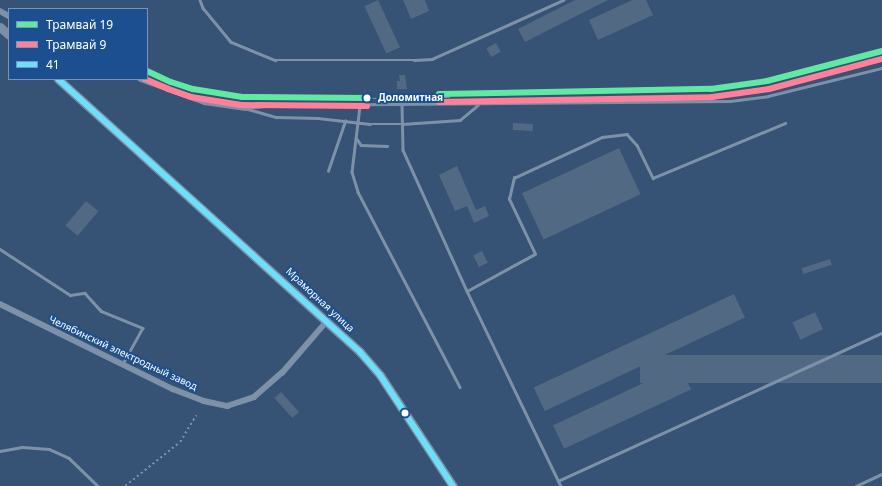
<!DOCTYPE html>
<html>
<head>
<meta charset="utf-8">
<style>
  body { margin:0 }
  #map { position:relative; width:882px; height:486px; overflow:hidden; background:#365274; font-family:"Noto Sans",sans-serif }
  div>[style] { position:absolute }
  .building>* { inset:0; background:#526984; transform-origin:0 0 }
  .path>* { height:1.5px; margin-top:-0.75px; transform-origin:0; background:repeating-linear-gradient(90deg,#7d92a8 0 2px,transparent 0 5px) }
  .lane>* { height:2.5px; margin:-1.25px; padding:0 1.25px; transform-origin:1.25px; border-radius:1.25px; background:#7d92a8 }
  .street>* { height:5.5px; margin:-2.75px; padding:0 2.75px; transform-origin:2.75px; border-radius:2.75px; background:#7d92a8 }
  .primary>* { height:9px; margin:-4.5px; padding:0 4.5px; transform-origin:4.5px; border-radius:4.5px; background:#7d8ea7 }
  .tram>* { height:1px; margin:-0.5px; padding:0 0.5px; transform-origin:0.5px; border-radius:0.5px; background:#7e92a7 }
  .bus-1>* { height:6px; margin:-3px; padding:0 3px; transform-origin:3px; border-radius:3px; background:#6ddff8 }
  .tram-1>* { height:6px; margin:-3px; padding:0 3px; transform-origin:3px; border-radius:3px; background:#60e9a3 }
  .tram-2>* { height:6px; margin:-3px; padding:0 3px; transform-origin:3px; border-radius:3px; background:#ff8098 }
  .dots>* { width:11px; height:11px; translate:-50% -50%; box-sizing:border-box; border:2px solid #1b4f8f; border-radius:50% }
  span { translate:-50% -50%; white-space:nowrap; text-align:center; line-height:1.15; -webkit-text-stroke:3.5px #1b4f8f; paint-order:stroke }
  .stop-label { font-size:10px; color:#fff; font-weight:700 }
  .left { translate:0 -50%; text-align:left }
  .street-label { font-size:10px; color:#fff }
  .legend { position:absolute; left:8px; top:8px; width:140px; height:72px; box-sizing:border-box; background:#1b4f8f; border:1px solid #7695bc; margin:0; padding:5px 7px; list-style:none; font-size:12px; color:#fff }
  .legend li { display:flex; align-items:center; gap:8px; height:20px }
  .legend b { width:20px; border:1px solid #7695bc }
</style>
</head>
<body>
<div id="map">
  <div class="building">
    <i style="left:378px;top:0;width:52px;height:15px;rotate:65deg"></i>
    <i style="clip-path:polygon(403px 0,425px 0,429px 11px,411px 19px)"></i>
    <i style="clip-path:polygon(575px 0,608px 0,525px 42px,518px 29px)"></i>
    <i style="clip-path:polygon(632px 0,646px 0,653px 15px,598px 40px,589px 20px)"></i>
    <i style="left:496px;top:43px;width:10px;height:11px;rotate:61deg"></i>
    <i style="clip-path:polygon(399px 75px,405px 75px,407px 89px,397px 89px,397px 81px,400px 81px)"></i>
    <i style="left:513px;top:123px;width:20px;height:7px;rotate:3deg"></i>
    <i style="left:619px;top:148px;width:51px;height:107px;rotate:65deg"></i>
    <i style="clip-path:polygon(457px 166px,476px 210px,485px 206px,489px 216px,474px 223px,467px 206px,455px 211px,439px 175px)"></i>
    <i style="left:86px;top:201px;width:16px;height:32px;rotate:40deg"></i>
    <i style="left:482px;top:251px;width:13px;height:10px;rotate:63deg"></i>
    <i style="left:830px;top:259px;width:6px;height:30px;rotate:72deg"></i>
    <i style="left:734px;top:294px;width:26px;height:221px;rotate:65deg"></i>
    <i style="left:815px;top:312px;width:19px;height:25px;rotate:65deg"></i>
    <i style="left:882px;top:355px;width:28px;height:242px;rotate:90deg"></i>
    <i style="left:680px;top:366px;width:26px;height:140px;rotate:65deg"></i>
    <i style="left:281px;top:392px;width:27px;height:9px;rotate:48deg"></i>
  </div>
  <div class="path">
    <i style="left:125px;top:486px;width:70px;rotate:-38.7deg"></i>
    <i style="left:180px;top:442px;width:31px;rotate:-59deg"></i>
  </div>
  <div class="lane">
    <i style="left:200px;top:0;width:9px;rotate:69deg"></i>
    <i style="left:203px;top:8px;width:44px;rotate:50.5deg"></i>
    <i style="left:231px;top:42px;width:48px;rotate:22.2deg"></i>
    <i style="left:275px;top:60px;width:139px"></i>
    <i style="left:414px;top:60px;width:18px;rotate:-3deg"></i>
    <i style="left:432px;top:59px;width:144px;rotate:-24.2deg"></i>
    <i style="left:402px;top:105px;width:45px;rotate:88.7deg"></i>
    <i style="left:403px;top:150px;width:155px;rotate:65.6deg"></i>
    <i style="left:467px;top:291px;width:216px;rotate:64.3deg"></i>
    <i style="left:360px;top:106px;width:66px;rotate:96.9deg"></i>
    <i style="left:352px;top:172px;width:21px;rotate:73deg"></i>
    <i style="left:358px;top:192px;width:220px;rotate:62.4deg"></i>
    <i style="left:246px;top:108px;width:30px;rotate:-6deg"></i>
    <i style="left:276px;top:105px;width:454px;rotate:-0.5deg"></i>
    <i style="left:730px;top:101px;width:38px;rotate:-7deg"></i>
    <i style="left:768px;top:96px;width:117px;rotate:-13.8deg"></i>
    <i style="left:248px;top:109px;width:29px;rotate:16deg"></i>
    <i style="left:276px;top:117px;width:42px;rotate:1.4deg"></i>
    <i style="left:318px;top:118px;width:52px;rotate:6.6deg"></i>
    <i style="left:370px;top:124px;width:32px"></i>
    <i style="left:402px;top:124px;width:58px;rotate:-3.9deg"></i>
    <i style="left:460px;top:120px;width:23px;rotate:-40deg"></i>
    <i style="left:357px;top:139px;width:7px;rotate:56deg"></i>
    <i style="left:361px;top:145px;width:26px;rotate:2deg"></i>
    <i style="left:328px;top:171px;width:53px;rotate:-71.2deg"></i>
    <i style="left:0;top:249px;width:84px;rotate:33.3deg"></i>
    <i style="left:70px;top:295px;width:15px;rotate:-8deg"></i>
    <i style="left:85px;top:293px;width:24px;rotate:48deg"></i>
    <i style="left:101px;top:311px;width:45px;rotate:22deg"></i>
    <i style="left:143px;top:328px;width:41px;rotate:119.1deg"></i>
    <i style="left:467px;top:291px;width:77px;rotate:-28.6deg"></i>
    <i style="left:535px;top:254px;width:61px;rotate:-115.3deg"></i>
    <i style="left:509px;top:199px;width:22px;rotate:-77deg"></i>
    <i style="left:514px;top:178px;width:97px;rotate:-25deg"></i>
    <i style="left:602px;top:137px;width:25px;rotate:-7deg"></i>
    <i style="left:627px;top:134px;width:15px;rotate:48deg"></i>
    <i style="left:637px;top:145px;width:37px;rotate:64deg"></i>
    <i style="left:653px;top:178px;width:143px;rotate:-22.6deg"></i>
    <i style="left:0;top:451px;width:22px;rotate:-10deg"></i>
    <i style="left:22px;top:447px;width:27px;rotate:4deg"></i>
    <i style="left:49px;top:449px;width:22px;rotate:24deg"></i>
    <i style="left:69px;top:458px;width:40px;rotate:44deg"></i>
    <i style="left:558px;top:481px;width:356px;rotate:-24.6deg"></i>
    <i style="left:856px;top:486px;width:29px;rotate:-25deg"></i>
  </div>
  <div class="street">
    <i style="left:0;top:11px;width:10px;rotate:29deg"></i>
    <i style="left:141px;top:79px;width:68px;rotate:19.8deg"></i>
    <i style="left:205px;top:102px;width:41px;rotate:8.3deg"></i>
    <i style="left:0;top:304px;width:193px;rotate:26.2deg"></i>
    <i style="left:173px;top:389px;width:33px;rotate:21deg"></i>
    <i style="left:204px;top:401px;width:24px;rotate:12deg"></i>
    <i style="left:227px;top:406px;width:28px;rotate:-18deg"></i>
    <i style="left:254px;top:397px;width:37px;rotate:-41deg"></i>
    <i style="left:282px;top:373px;width:69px;rotate:-49.1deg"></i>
  </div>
  <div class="primary">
    <i style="left:0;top:27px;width:12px;rotate:42deg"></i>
    <i style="left:58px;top:79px;width:407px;rotate:42.1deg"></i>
    <i style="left:360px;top:352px;width:30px;rotate:49deg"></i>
    <i style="left:380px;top:375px;width:133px;rotate:56.7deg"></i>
  </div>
  <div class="tram">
    <i style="left:367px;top:98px;width:82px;rotate:-0.7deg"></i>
  </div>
  <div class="bus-1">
    <i style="left:58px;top:79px;width:407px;rotate:42.1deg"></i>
    <i style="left:360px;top:352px;width:30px;rotate:49deg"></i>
    <i style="left:380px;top:375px;width:133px;rotate:56.7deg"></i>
  </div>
  <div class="tram-1">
    <i style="left:147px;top:71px;width:26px;rotate:25deg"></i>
    <i style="left:171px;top:82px;width:23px;rotate:18deg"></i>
    <i style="left:193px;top:89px;width:50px;rotate:9.3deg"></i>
    <i style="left:242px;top:97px;width:125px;rotate:0.5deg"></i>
    <i style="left:439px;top:94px;width:272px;rotate:-1.1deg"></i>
    <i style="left:711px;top:89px;width:57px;rotate:-8.1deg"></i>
    <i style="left:767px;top:81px;width:119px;rotate:-14.6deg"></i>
  </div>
  <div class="tram-2">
    <i style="left:145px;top:79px;width:25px;rotate:23deg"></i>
    <i style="left:168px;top:89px;width:24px;rotate:19deg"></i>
    <i style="left:191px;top:97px;width:51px;rotate:9.1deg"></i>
    <i style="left:241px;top:105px;width:126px;rotate:0.5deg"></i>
    <i style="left:439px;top:102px;width:273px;rotate:-1deg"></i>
    <i style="left:712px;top:97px;width:58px;rotate:-8deg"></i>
    <i style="left:769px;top:89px;width:117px;rotate:-14.9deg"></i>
  </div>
  <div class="dots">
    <i style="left:367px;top:98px;background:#fff"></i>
    <i style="left:405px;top:413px;background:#fff"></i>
  </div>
  <div class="stop-label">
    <span class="left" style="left:378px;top:98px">Доломитная</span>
  </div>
  <div class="street-label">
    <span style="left:320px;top:300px;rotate:43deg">Мраморная улица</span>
    <span style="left:123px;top:353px;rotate:25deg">Челябинский электродный завод</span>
  </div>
  <ul class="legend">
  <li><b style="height:5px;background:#60e9a3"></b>Трамвай 19</li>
  <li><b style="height:5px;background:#ff8098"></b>Трамвай 9</li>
  <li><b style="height:5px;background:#6ddff8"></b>41</li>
  </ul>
</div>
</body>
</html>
